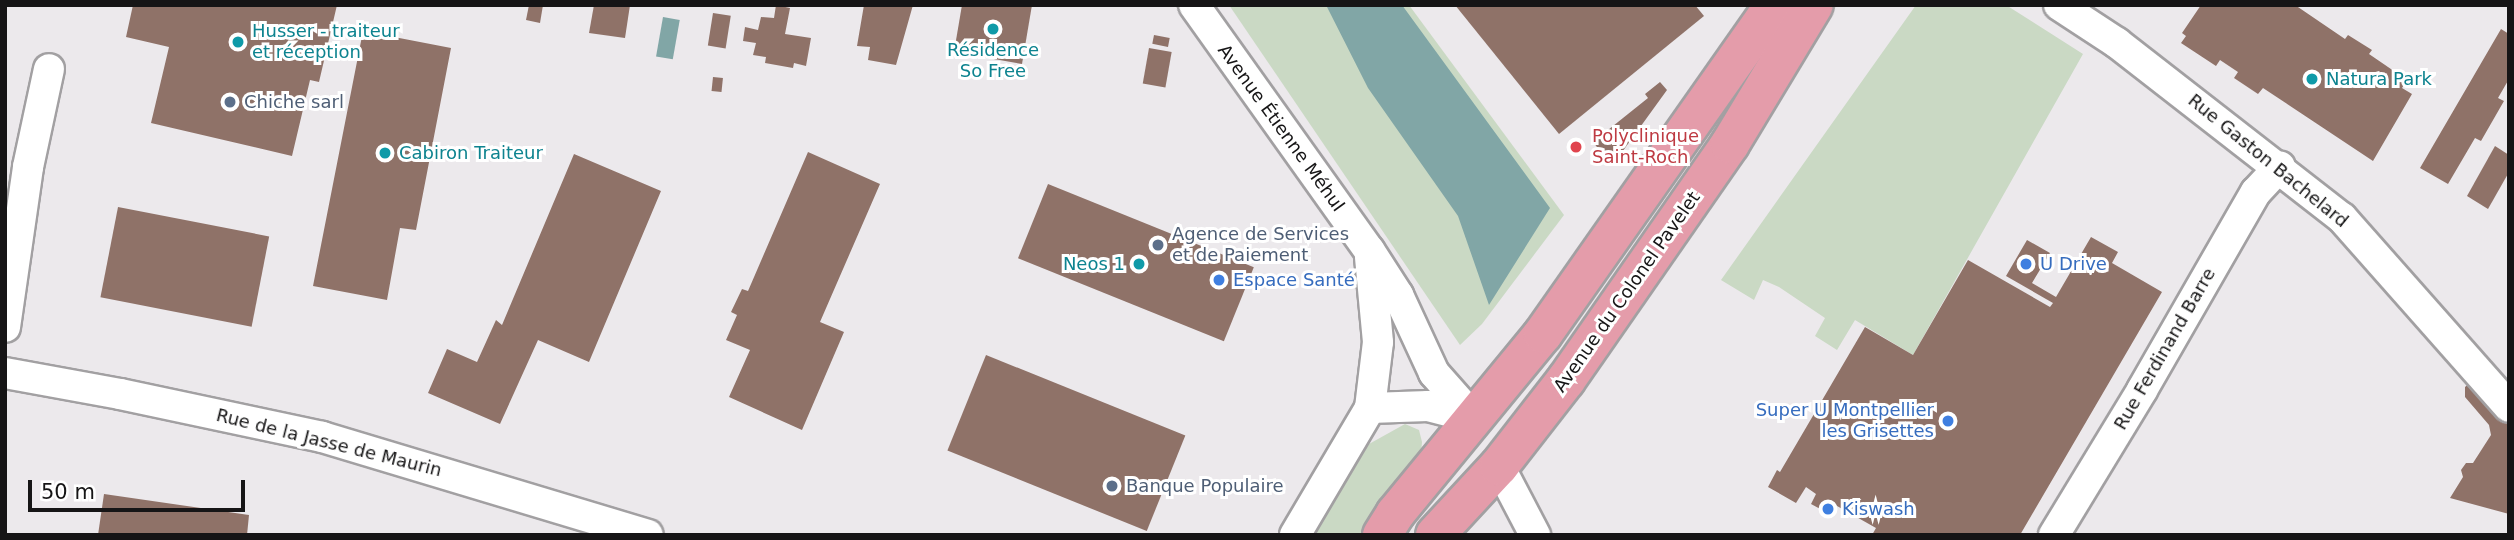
<!DOCTYPE html>
<html>
<head>
<meta charset="utf-8">
<style>
  body { margin:0 }
  #map { position:relative; width:2514px; height:540px; overflow:hidden; background:#ece9ec; font-family:"DejaVu Sans",sans-serif }
  div>[style] { position:absolute }
  .green>* { inset:0; background:#cad9c4 }
  .water>* { inset:0; background:#81a6a6; transform-origin:0 0 }
  .building>* { inset:0; background:#8f7268; transform-origin:0 0 }
  .roads { filter:drop-shadow(2px 0 #a2a0a2) drop-shadow(-2px 0 #a2a0a2) drop-shadow(0 2px #a2a0a2) drop-shadow(0 -2px #a2a0a2) }
  .minor>* { height:30px; margin:-15px; padding:0 15px; transform-origin:15px; border-radius:15px; background:#fff }
  .major>* { height:38px; margin:-19px; padding:0 19px; transform-origin:19px; border-radius:19px; background:#e49caa }
  .dots>* { width:19px; height:19px; translate:-50% -50%; box-sizing:border-box; border:4px solid #fff; border-radius:50% }
  span { translate:-50% -50%; white-space:nowrap; text-align:center; line-height:1.15; -webkit-text-stroke:6px #fff; paint-order:stroke }
  .culture-label { font-size:18px; color:#0d838f }
  .left { translate:0 -50%; text-align:left }
  .right { translate:-100% -50%; text-align:right }
  .service-label { font-size:18px; color:#4e5e75 }
  .street-label { font-size:18px; color:#161516 }
  .health-label { font-size:18px; color:#be3a42 }
  .shop-label { font-size:18px; color:#366cbe }
  .frame { position:absolute; inset:0; border:7px solid #161516; pointer-events:none }
  .scale { position:absolute; left:28px; top:480px; width:217px; height:32px; box-sizing:border-box; border:4px solid #161516; border-top:0; padding-left:9px; font-size:21px; line-height:24px; white-space:nowrap; color:#161516; -webkit-text-stroke:5px #fff; paint-order:stroke }
</style>
</head>
<body>
<div id="map">
  <div class="green">
    <i style="clip-path:polygon(1229px 5px,1409px 5px,1564px 215px,1482px 324px,1460px 345px)"></i>
    <i style="clip-path:polygon(1916px 5px,2006px 5px,2083px 54px,1913px 355px,1855px 320px,1837px 350px,1815px 336px,1825px 318px,1779px 287px,1763px 280px,1754px 300px,1721px 280px)"></i>
    <i style="clip-path:polygon(1405px 424px,1419px 430px,1422px 442px,1421px 453px,1362px 535px,1310px 535px,1347px 474px,1369px 444px)"></i>
  </div>
  <div class="water">
    <i style="clip-path:polygon(1326px 5px,1402px 5px,1550px 208px,1489px 305px,1458px 216px,1368px 88px)"></i>
    <i style="left:663px;top:17px;width:17px;height:40px;rotate:10deg"></i>
  </div>
  <div class="building">
    <i style="clip-path:polygon(133px 5px,337px 5px,319px 82px,310px 80px,292px 156px,151px 123px,169px 47px,126px 37px)"></i>
    <i style="clip-path:polygon(529px 5px,543px 5px,540px 23px,526px 20px)"></i>
    <i style="clip-path:polygon(594px 5px,630px 5px,625px 38px,589px 33px)"></i>
    <i style="clip-path:polygon(776px 5px,790px 8px,785px 34px,811px 38px,806px 66px,794px 63px,793px 68px,765px 63px,766px 57px,753px 55px,756px 43px,743px 41px,745px 27px,758px 30px,761px 17px,774px 18px)"></i>
    <i style="clip-path:polygon(864px 5px,913px 5px,896px 65px,868px 60px,870px 47px,857px 46px)"></i>
    <i style="clip-path:polygon(962px 5px,1032px 5px,1022px 64px,954px 52px)"></i>
    <i style="clip-path:polygon(1455px 5px,1695px 5px,1704px 16px,1559px 134px)"></i>
    <i style="clip-path:polygon(2201px 5px,2295px 5px,2345px 39px,2348px 35px,2372px 50px,2369px 54px,2407px 80px,2402px 88px,2412px 94px,2373px 161px,2263px 88px,2258px 94px,2234px 78px,2238px 72px,2220px 60px,2216px 66px,2181px 43px,2186px 36px,2182px 33px)"></i>
    <i style="left:713px;top:13px;width:18px;height:33px;rotate:9deg"></i>
    <i style="clip-path:polygon(2501px 29px,2509px 34px,2509px 79px,2498px 98px,2504px 101px,2481px 141px,2475px 138px,2448px 184px,2420px 168px)"></i>
    <i style="clip-path:polygon(363px 31px,451px 48px,416px 230px,400px 228px,387px 300px,313px 286px)"></i>
    <i style="left:1154px;top:35px;width:16px;height:9px;rotate:11deg"></i>
    <i style="left:1149px;top:48px;width:23px;height:36px;rotate:10deg"></i>
    <i style="left:713px;top:77px;width:10px;height:14px;rotate:6deg"></i>
    <i style="clip-path:polygon(1660px 82px,1667px 90px,1612px 166px,1593px 142px,1648px 98px,1645px 94px)"></i>
    <i style="clip-path:polygon(2495px 146px,2509px 155px,2509px 172px,2488px 209px,2467px 196px)"></i>
    <i style="clip-path:polygon(808px 152px,880px 184px,820px 322px,844px 332px,802px 430px,729px 397px,750px 350px,726px 340px,737px 315px,731px 312px,742px 289px,748px 291px)"></i>
    <i style="clip-path:polygon(574px 154px,661px 191px,589px 362px,538px 340px,500px 424px,428px 393px,447px 349px,477px 362px,496px 320px,502px 325px)"></i>
    <i style="left:1048px;top:184px;width:222px;height:80px;rotate:22deg"></i>
    <i style="left:118px;top:207px;width:154px;height:92px;rotate:11deg"></i>
    <i style="clip-path:polygon(2091px 237px,2118px 252px,2112px 263px,2162px 292px,2020px 535px,1872px 535px,1876px 528px,1830px 502px,1824px 511px,1811px 504px,1816px 494px,1806px 487px,1796px 503px,1768px 487px,1777px 470px,1780px 472px,1865px 327px,1913px 355px,1968px 260px,2050px 307px,2053px 303px,2006px 276px,2027px 240px,2050px 253px,2032px 283px,2056px 297px)"></i>
    <i style="left:986px;top:355px;width:215px;height:103px;rotate:22deg"></i>
    <i style="clip-path:polygon(2472px 381px,2509px 424px,2509px 514px,2450px 498px,2463px 477px,2461px 470px,2466px 463px,2473px 463px,2491px 435px,2489px 425px,2465px 397px,2465px 387px)"></i>
    <i style="clip-path:polygon(104px 494px,249px 515px,247px 535px,98px 535px)"></i>
  </div>
  <div class="roads">
    <div class="minor">
      <i style="left:1194px;top:5px;width:301px;rotate:54.5deg"></i>
      <i style="left:1369px;top:250px;width:54px;rotate:57.2deg"></i>
      <i style="left:1398px;top:295px;width:86px;rotate:65.2deg"></i>
      <i style="left:1434px;top:373px;width:60px;rotate:48.4deg"></i>
      <i style="left:2059px;top:5px;width:69px;rotate:33.2deg"></i>
      <i style="left:2117px;top:43px;width:285px;rotate:37.9deg"></i>
      <i style="left:2342px;top:218px;width:252px;rotate:48.5deg"></i>
      <i style="left:5px;top:327px;width:162px;rotate:-81.8deg"></i>
      <i style="left:28px;top:167px;width:100px;rotate:-77.9deg"></i>
      <i style="left:5px;top:373px;width:117px;rotate:10.3deg"></i>
      <i style="left:120px;top:394px;width:207px;rotate:12deg"></i>
      <i style="left:322px;top:437px;width:340px;rotate:16.7deg"></i>
      <i style="left:1370px;top:408px;width:58px;rotate:-2deg"></i>
      <i style="left:1428px;top:406px;width:48px;rotate:14.6deg"></i>
      <i style="left:1499px;top:466px;width:78px;rotate:62.4deg"></i>
      <i style="left:1295px;top:535px;width:147px;rotate:-59.4deg"></i>
      <i style="left:1370px;top:408px;width:66px;rotate:-83.1deg"></i>
      <i style="left:1378px;top:342px;width:85px;rotate:-95.4deg"></i>
      <i style="left:2054px;top:535px;width:170px;rotate:-58.7deg"></i>
      <i style="left:2142px;top:390px;width:228px;rotate:-60.1deg"></i>
      <i style="left:2256px;top:192px;width:35px;rotate:-47deg"></i>
    </div>
    <div class="major">
      <i style="left:1382px;top:535px;width:25px;rotate:-58deg"></i>
      <i style="left:1395px;top:514px;width:233px;rotate:-50.6deg"></i>
      <i style="left:1543px;top:334px;width:402px;rotate:-54.9deg"></i>
      <i style="left:1435px;top:535px;width:94px;rotate:-47.2deg"></i>
      <i style="left:1499px;top:466px;width:109px;rotate:-52.1deg"></i>
      <i style="left:1566px;top:380px;width:287px;rotate:-55.2deg"></i>
      <i style="left:1730px;top:144px;width:162px;rotate:-58.9deg"></i>
    </div>
  </div>
  <div class="dots">
    <i style="left:993px;top:29px;background:#0f9aa8"></i>
    <i style="left:238px;top:42px;background:#0f9aa8"></i>
    <i style="left:2312px;top:79px;background:#0f9aa8"></i>
    <i style="left:230px;top:102px;background:#5c6f8a"></i>
    <i style="left:1576px;top:147px;background:#e0444e"></i>
    <i style="left:385px;top:153px;background:#0f9aa8"></i>
    <i style="left:1158px;top:245px;background:#5c6f8a"></i>
    <i style="left:1139px;top:264px;background:#0f9aa8"></i>
    <i style="left:2026px;top:264px;background:#3f7fe0"></i>
    <i style="left:1219px;top:280px;background:#3f7fe0"></i>
    <i style="left:1948px;top:421px;background:#3f7fe0"></i>
    <i style="left:1112px;top:486px;background:#5c6f8a"></i>
    <i style="left:1828px;top:509px;background:#3f7fe0"></i>
  </div>
  <div class="culture-label">
    <span class="left" style="left:252px;top:42px">Husser - traiteur<br>et réception</span>
    <span style="left:993px;top:61px">Résidence<br>So Free</span>
    <span class="left" style="left:2326px;top:79px">Natura Park</span>
    <span class="left" style="left:399px;top:153px">Cabiron Traiteur</span>
    <span class="right" style="left:1125px;top:264px">Neos 1</span>
  </div>
  <div class="service-label">
    <span class="left" style="left:244px;top:102px">Chiche sarl</span>
    <span class="left" style="left:1172px;top:245px">Agence de Services<br>et de Paiement</span>
    <span class="left" style="left:1126px;top:486px">Banque Populaire</span>
  </div>
  <div class="street-label">
    <span style="left:1281px;top:128px;rotate:54deg">Avenue Étienne Méhul</span>
    <span style="left:2268px;top:161px;rotate:39deg">Rue Gaston Bachelard</span>
    <span style="left:1627px;top:292px;rotate:-55deg">Avenue du Colonel Pavelet</span>
    <span style="left:2165px;top:349px;rotate:-60deg">Rue Ferdinand Barre</span>
    <span style="left:329px;top:443px;rotate:14deg">Rue de la Jasse de Maurin</span>
  </div>
  <div class="health-label">
    <span class="left" style="left:1592px;top:147px">Polyclinique<br>Saint-Roch</span>
  </div>
  <div class="shop-label">
    <span class="left" style="left:2040px;top:264px">U Drive</span>
    <span class="left" style="left:1233px;top:280px">Espace Santé</span>
    <span class="right" style="left:1934px;top:421px">Super U Montpellier<br>les Grisettes</span>
    <span class="left" style="left:1842px;top:509px">Kiswash</span>
  </div>
  <div class="frame"></div>
  <div class="scale">50 m</div>
</div>
</body>
</html>
